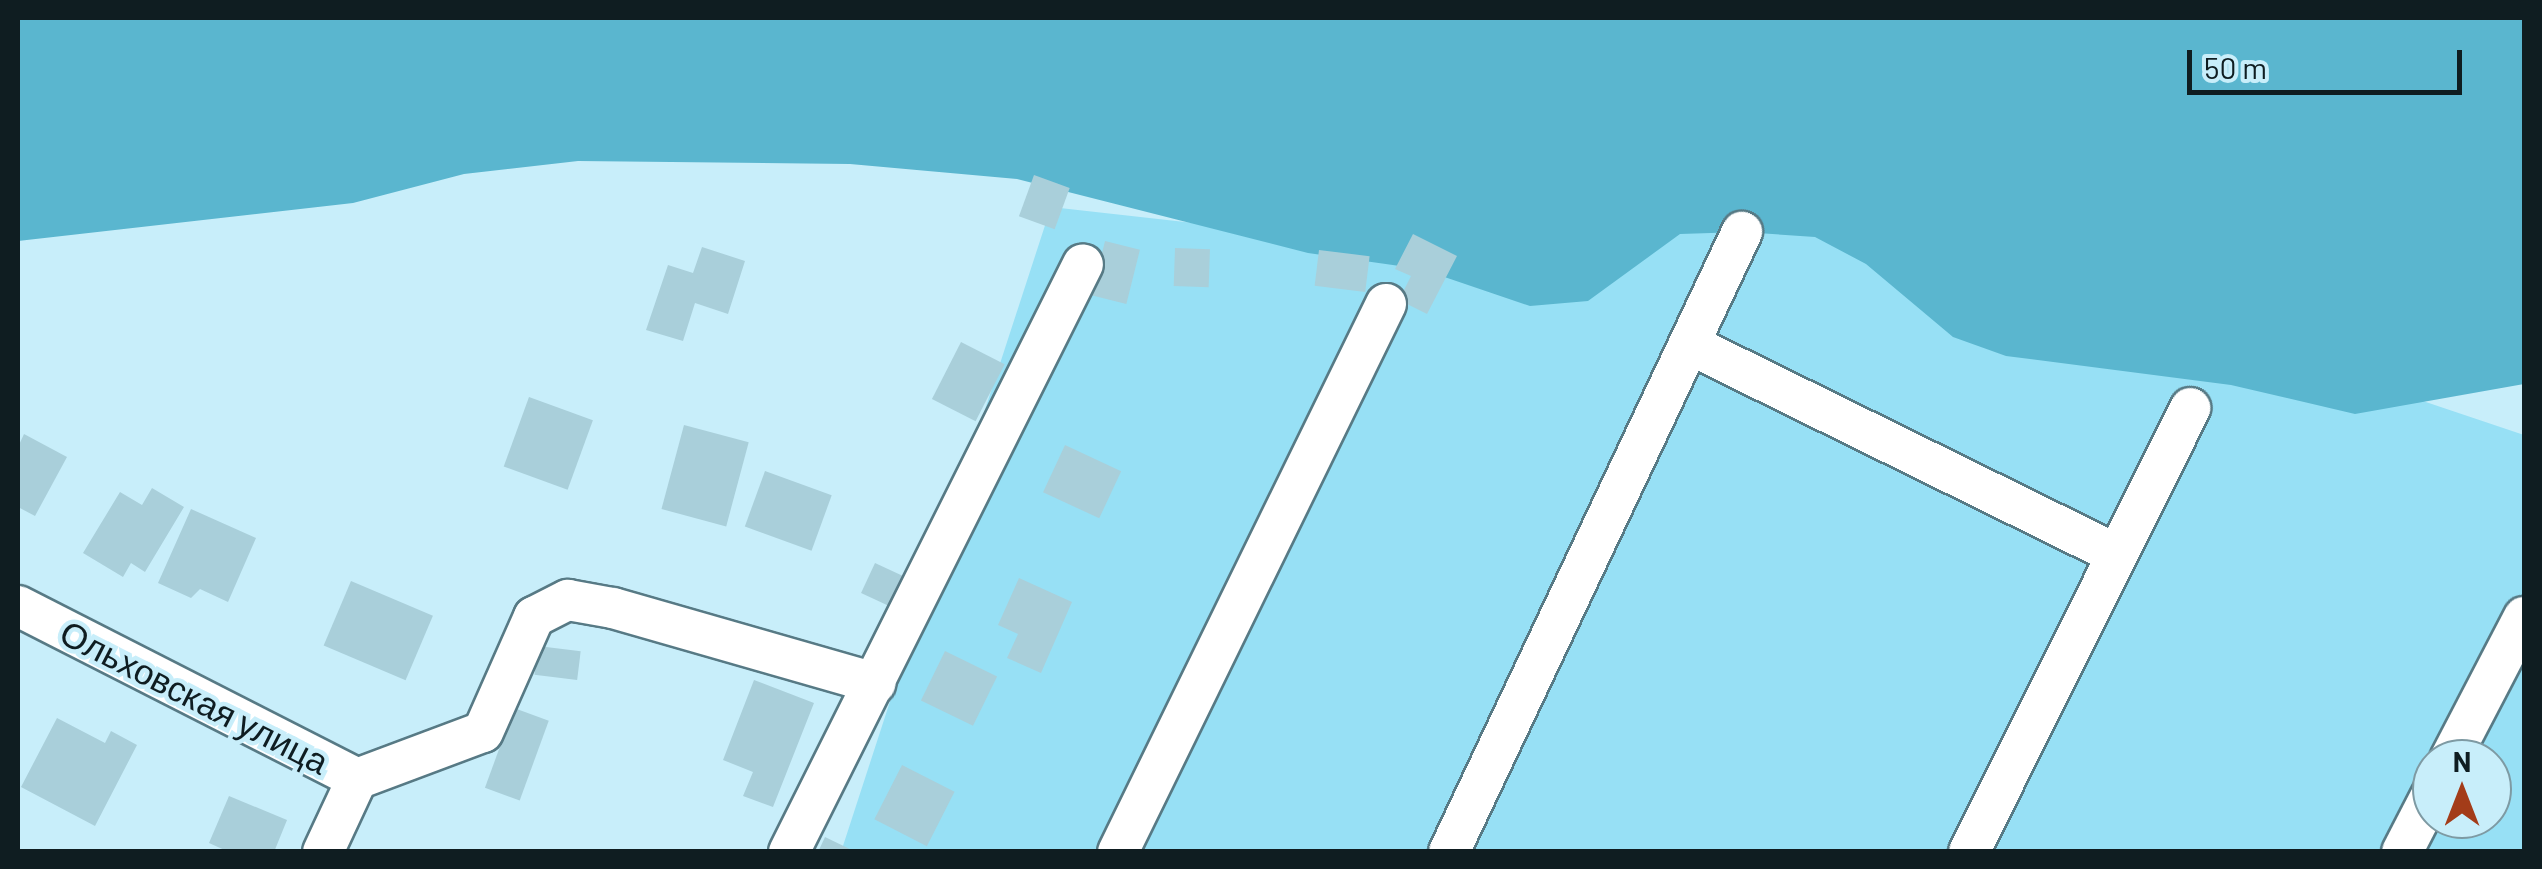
<!DOCTYPE html>
<html>
<head>
<meta charset="utf-8">
<style>
  body { margin:0 }
  #map { position:relative; width:2542px; height:869px; overflow:hidden; background:#c8eefa; font-family:Barlow,sans-serif }
  div>[style] { position:absolute }
  .green>* { inset:0; background:#97e0f5 }
  .forest>* { inset:0; background:#5ab6cf }
  .building>* { inset:0; background:#a9cfda; transform-origin:0 0 }
  .roads { filter:drop-shadow(2px 0 #577a85) drop-shadow(-2px 0 #577a85) drop-shadow(0 2px #577a85) drop-shadow(0 -2px #577a85) }
  .minor>* { height:40px; margin:-20px; padding:0 20px; transform-origin:20px; border-radius:20px; background:#fff }
  span { translate:-50% -50%; white-space:nowrap; text-align:center; line-height:1.15; -webkit-text-stroke:9px #c8eefa; paint-order:stroke }
  .street-label { font-size:35px; color:#0f1d21 }
  .frame { position:absolute; inset:0; border:20px solid #0f1d21; pointer-events:none }
  .north { position:absolute; left:2412px; top:739px; width:100px; height:100px; box-sizing:border-box; background:#c8eefa; border:2px solid #7e9aa3; border-radius:50%; rotate:0deg; font-size:28px; font-weight:700; line-height:40px; text-align:center; color:#0f1d21 }
  .north::after { content:''; display:block; margin:auto; width:35px; height:45px; background:#a33c19; clip-path:polygon(50% 0,100% 100%,50% 72%,0 100%) }
  .scale { position:absolute; left:2187px; top:50px; width:275px; height:45px; box-sizing:border-box; border:5px solid #0f1d21; border-top:0; padding-left:12px; font-size:30px; line-height:35px; white-space:nowrap; color:#0f1d21; -webkit-text-stroke:8px #c8eefa; paint-order:stroke }
</style>
</head>
<body>
<div id="map">
  <div class="green">
    <i style="clip-path:polygon(evenodd,1787px 187px,2524px 435px,2524px 851px,841px 852px,1051px 207px,1588px 267px,1787px 187px,2432px 759px,2492px 759px,2492px 819px,2432px 819px,2432px 759px)"></i>
  </div>
  <div class="forest">
    <i style="clip-path:polygon(18px 18px,2524px 18px,2524px 384px,2355px 414px,2231px 385px,2006px 356px,1953px 337px,1866px 264px,1815px 237px,1742px 232px,1680px 234px,1588px 301px,1530px 306px,1421px 269px,1308px 253px,1017px 179px,850px 164px,578px 161px,464px 174px,353px 203px,18px 241px)"></i>
  </div>
  <div class="building">
    <i style="left:1034px;top:175px;width:38px;height:44px;rotate:20deg"></i>
    <i style="clip-path:polygon(1413px 234px,1457px 256px,1427px 314px,1399px 300px,1411px 276px,1395px 269px)"></i>
    <i style="left:1105px;top:241px;width:36px;height:56px;rotate:14deg"></i>
    <i style="clip-path:polygon(702px 247px,745px 261px,728px 314px,695px 303px,683px 341px,646px 330px,668px 265px,693px 273px)"></i>
    <i style="left:1175px;top:248px;width:35px;height:38px;rotate:2deg"></i>
    <i style="left:1319px;top:250px;width:51px;height:36px;rotate:7deg"></i>
    <i style="left:961px;top:342px;width:49px;height:64px;rotate:27deg"></i>
    <i style="left:529px;top:397px;width:68px;height:74px;rotate:20deg"></i>
    <i style="left:684px;top:425px;width:67px;height:87px;rotate:15deg"></i>
    <i style="clip-path:polygon(24px 434px,67px 457px,35px 516px,18px 507px,18px 447px)"></i>
    <i style="left:1065px;top:445px;width:62px;height:52px;rotate:25deg"></i>
    <i style="left:765px;top:471px;width:71px;height:59px;rotate:20deg"></i>
    <i style="clip-path:polygon(152px 488px,184px 507px,145px 572px,131px 563px,123px 577px,83px 553px,120px 492px,142px 505px)"></i>
    <i style="clip-path:polygon(191px 509px,256px 538px,228px 602px,200px 589px,191px 598px,158px 583px)"></i>
    <i style="left:875px;top:563px;width:41px;height:33px;rotate:25deg"></i>
    <i style="clip-path:polygon(1019px 578px,1072px 602px,1041px 673px,1007px 658px,1018px 634px,998px 625px)"></i>
    <i style="left:351px;top:581px;width:89px;height:70px;rotate:23deg"></i>
    <i style="left:538px;top:646px;width:43px;height:29px;rotate:7deg"></i>
    <i style="left:945px;top:651px;width:58px;height:55px;rotate:26deg"></i>
    <i style="clip-path:polygon(754px 680px,814px 703px,773px 807px,743px 796px,753px 772px,723px 760px)"></i>
    <i style="left:514px;top:708px;width:37px;height:85px;rotate:20deg"></i>
    <i style="clip-path:polygon(57px 718px,105px 743px,111px 731px,137px 745px,95px 826px,21px 787px)"></i>
    <i style="left:902px;top:765px;width:59px;height:61px;rotate:27deg"></i>
    <i style="clip-path:polygon(229px 796px,287px 820px,274px 852px,229px 852px,209px 843px)"></i>
    <i style="clip-path:polygon(825px 837px,856px 852px,818px 852px)"></i>
  </div>
  <div class="roads">
    <div class="minor">
      <i style="left:1689px;top:344px;width:477px;rotate:26.2deg"></i>
      <i style="left:18px;top:606px;width:381px;rotate:27deg"></i>
      <i style="left:357px;top:779px;width:134px;rotate:-20.5deg"></i>
      <i style="left:483px;top:732px;width:126px;rotate:-66.1deg"></i>
      <i style="left:534px;top:617px;width:38px;rotate:-27deg"></i>
      <i style="left:568px;top:600px;width:46px;rotate:10.1deg"></i>
      <i style="left:613px;top:608px;width:273px;rotate:16deg"></i>
      <i style="left:2450px;top:759px;width:160px;rotate:-62.5deg"></i>
      <i style="left:323px;top:852px;width:81px;rotate:-65deg"></i>
      <i style="left:789px;top:852px;width:657px;rotate:-63.43deg"></i>
      <i style="left:1118px;top:852px;width:610px;rotate:-63.94deg"></i>
      <i style="left:1449px;top:852px;width:686px;rotate:-64.71deg"></i>
      <i style="left:1969px;top:852px;width:496px;rotate:-63.5deg"></i>
      <i style="left:2402px;top:852px;width:65px;rotate:-62.7deg"></i>
    </div>
  </div>
  <div class="street-label">
    <span style="left:195px;top:696px;rotate:27deg">Ольховская улица</span>
  </div>
  <div class="frame"></div>
  <div class="north">N</div>
  <div class="scale">50 m</div>
</div>
</body>
</html>
